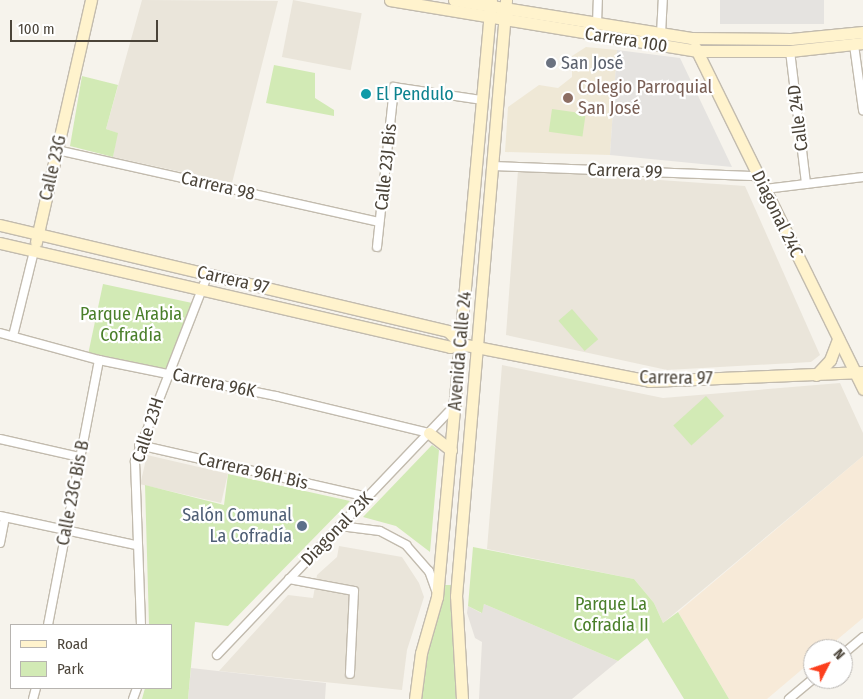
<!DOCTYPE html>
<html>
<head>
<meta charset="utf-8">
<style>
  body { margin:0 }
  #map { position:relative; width:863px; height:699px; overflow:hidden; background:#f6f3ec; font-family:"Fira Sans Condensed",sans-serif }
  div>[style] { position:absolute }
  .residential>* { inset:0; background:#eae5da; transform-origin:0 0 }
  .commercial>* { inset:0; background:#f7ead8 }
  .industrial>* { inset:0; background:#e6e2dd }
  .education>* { inset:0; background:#efe8d6 }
  .green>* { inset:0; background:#d2eab5; transform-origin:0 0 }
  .parking>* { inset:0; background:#e5e3e0; transform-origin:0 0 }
  .roads { filter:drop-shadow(1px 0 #c2bbae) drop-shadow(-1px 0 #c2bbae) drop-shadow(0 1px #c2bbae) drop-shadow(0 -1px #c2bbae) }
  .street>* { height:8px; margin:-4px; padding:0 4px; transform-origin:4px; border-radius:4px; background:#fff }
  .secondary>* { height:11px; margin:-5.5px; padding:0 5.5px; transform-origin:5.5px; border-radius:5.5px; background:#fff3cd }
  .dots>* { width:14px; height:14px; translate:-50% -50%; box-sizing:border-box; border:2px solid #fff; border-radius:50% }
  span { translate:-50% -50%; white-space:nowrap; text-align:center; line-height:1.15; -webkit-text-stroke:4.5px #fff; paint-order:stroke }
  .street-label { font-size:18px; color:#4b4439 }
  .worship-label { font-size:18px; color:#5b616d }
  .left { translate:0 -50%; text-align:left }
  .education-label { font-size:18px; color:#785e54 }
  .culture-label { font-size:18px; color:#0d838f }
  .park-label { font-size:18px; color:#4a7f2a }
  .service-label { font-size:18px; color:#4e5e75 }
  .right { translate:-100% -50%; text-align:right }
  .legend { position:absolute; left:10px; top:624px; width:162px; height:65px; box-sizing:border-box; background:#fff; border:1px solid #b7b4b0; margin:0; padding:6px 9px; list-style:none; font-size:15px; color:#4b4439 }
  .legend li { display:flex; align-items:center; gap:10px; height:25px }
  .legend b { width:25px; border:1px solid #b7b4b0 }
  .north { position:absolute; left:803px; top:639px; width:50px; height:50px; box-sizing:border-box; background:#fff; border:1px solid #b7b4b0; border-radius:50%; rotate:49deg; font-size:14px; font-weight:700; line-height:20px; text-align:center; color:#4b4439 }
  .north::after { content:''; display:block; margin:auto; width:18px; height:22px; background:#fc3f1d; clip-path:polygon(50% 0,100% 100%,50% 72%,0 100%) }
  .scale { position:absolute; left:10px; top:20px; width:148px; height:22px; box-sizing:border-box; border:2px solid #4b4439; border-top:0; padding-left:6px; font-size:15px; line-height:18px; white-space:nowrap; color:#4b4439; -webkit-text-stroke:4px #fff; paint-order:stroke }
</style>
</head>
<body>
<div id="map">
  <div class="residential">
    <i style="clip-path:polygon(142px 0,278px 1px,232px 183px,113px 157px,117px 133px,106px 129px)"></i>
    <i style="left:293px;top:0;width:70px;height:58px;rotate:11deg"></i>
    <i style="clip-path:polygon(518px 170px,745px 186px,820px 355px,811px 362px,667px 370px,506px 335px)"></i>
    <i style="clip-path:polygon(502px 365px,663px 398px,840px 383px,863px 433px,863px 456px,663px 623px,654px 603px,634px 579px,487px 549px)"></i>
    <i style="left:147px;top:455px;width:83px;height:30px;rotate:13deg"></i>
    <i style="clip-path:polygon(339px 546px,402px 557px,419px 583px,424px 597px,407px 650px,402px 690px,219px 671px,288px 595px,313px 598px,317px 575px,337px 557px)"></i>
  </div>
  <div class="commercial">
    <i style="clip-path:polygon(863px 456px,863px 618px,826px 649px,813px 649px,813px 660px,767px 699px,729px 699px,678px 612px)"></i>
  </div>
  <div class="industrial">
    <i style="clip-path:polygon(484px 604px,618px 661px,572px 699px,479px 699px,482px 642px,475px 638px,467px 613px,468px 606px,481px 613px)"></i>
    <i style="clip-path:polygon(191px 668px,326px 683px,325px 699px,188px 699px)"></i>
  </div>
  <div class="education">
    <i style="clip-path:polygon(586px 47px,617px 50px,610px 155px,505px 152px,508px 107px,539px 85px,558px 88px,572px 77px,572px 56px)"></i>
  </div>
  <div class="green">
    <i style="clip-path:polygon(274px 65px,315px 73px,315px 98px,334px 110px,334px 116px,266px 103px)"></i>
    <i style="clip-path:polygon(82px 76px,118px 85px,106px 129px,118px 133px,113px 157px,70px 146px)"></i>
    <i style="left:552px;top:109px;width:34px;height:23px;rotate:8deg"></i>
    <i style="left:103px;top:284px;width:90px;height:70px;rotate:12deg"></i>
    <i style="left:572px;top:309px;width:40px;height:18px;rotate:49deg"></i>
    <i style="left:706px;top:396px;width:27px;height:44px;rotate:48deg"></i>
    <i style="clip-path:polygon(432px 445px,439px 450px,430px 552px,396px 526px,363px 517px)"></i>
    <i style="clip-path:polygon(228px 474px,350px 501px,228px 626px,195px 622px,188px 699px,142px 699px,145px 688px,171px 688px,171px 625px,149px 625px,145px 485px,224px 505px)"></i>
    <i style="clip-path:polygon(473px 547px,634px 579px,654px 603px,663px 623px,678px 612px,729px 699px,684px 699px,647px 638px,618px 661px,484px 604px,482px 613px,468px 606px)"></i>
    <i style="clip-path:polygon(445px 585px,452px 585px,456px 699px,421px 699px,427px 653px)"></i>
  </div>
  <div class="parking">
    <i style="left:720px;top:0;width:104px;height:24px"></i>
    <i style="clip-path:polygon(617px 50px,680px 58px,732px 167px,610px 155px)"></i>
  </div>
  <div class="roads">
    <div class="street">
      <i style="left:597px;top:24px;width:24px;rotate:-88deg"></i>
      <i style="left:661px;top:34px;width:34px;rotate:-87deg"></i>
      <i style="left:854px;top:45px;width:66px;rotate:82.1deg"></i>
      <i style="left:790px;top:51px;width:134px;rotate:83.1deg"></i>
      <i style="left:57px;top:150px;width:330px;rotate:12.6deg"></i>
      <i style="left:493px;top:166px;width:265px;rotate:2.2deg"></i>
      <i style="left:765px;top:189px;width:99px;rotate:-7deg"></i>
      <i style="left:377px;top:247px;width:161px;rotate:-83.9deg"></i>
      <i style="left:394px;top:87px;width:89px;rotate:8.4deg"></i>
      <i style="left:0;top:333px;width:103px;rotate:15.3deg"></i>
      <i style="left:99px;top:360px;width:181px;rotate:11.5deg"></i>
      <i style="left:276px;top:396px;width:157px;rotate:13.6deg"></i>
      <i style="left:13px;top:336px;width:88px;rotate:-76.1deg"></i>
      <i style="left:0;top:439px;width:82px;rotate:12.7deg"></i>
      <i style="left:139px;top:445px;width:234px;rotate:12.8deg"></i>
      <i style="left:0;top:516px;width:138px;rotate:12.1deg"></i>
      <i style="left:340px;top:526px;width:40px;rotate:7.1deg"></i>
      <i style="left:380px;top:531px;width:30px;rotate:28deg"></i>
      <i style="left:406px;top:545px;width:35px;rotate:49deg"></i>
      <i style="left:429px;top:571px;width:20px;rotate:70deg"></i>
      <i style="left:0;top:543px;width:25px;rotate:-79deg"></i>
      <i style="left:289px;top:579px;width:66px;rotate:10.5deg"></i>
      <i style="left:354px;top:591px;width:83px;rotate:92.8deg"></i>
      <i style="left:48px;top:625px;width:270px;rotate:-79.1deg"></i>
      <i style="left:141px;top:625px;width:164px;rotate:-92.1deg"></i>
      <i style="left:135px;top:461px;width:201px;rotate:-68.7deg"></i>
      <i style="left:843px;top:654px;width:26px;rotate:-40deg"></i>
      <i style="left:217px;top:655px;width:344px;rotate:-46.4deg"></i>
      <i style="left:33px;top:699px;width:11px;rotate:-75deg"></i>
      <i style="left:133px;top:699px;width:12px;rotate:-70deg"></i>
      <i style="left:789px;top:699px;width:31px;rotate:-40deg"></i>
    </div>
    <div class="secondary">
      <i style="left:390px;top:0;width:312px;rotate:9.4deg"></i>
      <i style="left:698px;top:51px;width:92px"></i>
      <i style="left:790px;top:51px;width:73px;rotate:-6.3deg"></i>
      <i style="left:454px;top:0;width:240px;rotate:9.1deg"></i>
      <i style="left:691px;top:38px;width:100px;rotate:0.6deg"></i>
      <i style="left:791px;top:39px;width:72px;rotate:-5.6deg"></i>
      <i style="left:695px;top:47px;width:381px;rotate:63.8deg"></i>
      <i style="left:0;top:225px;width:460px;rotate:13.3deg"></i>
      <i style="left:448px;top:331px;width:18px;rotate:45deg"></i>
      <i style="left:36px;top:242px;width:248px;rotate:-77.2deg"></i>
      <i style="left:0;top:243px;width:462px;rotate:13deg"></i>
      <i style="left:450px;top:347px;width:11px;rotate:-15deg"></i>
      <i style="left:461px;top:344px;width:192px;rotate:11.1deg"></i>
      <i style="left:649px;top:381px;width:214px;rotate:-2.4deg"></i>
      <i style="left:816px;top:375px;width:21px;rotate:-47deg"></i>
      <i style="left:830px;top:360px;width:22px;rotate:-69deg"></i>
      <i style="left:429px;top:433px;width:28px;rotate:38deg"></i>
      <i style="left:415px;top:699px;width:46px;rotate:-82.6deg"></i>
      <i style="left:421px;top:653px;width:58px;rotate:-74.1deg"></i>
      <i style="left:437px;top:597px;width:599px;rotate:-84.83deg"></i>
      <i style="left:462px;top:699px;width:103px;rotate:-93.3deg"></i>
      <i style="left:456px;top:596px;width:598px;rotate:-85.2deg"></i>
    </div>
  </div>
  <div class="dots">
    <i style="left:551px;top:63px;background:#6b7280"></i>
    <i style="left:366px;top:94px;background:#0f9aa8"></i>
    <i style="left:568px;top:98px;background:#8d6e63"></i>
    <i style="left:302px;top:526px;background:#5c6f8a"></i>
  </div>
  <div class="street-label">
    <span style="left:626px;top:40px;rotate:9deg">Carrera 100</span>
    <span style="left:798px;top:118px;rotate:-97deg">Calle 24D</span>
    <span style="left:386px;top:167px;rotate:-84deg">Calle 23J Bis</span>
    <span style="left:53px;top:168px;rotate:-77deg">Calle 23G</span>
    <span style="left:625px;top:171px;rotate:2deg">Carrera 99</span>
    <span style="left:218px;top:186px;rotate:13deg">Carrera 98</span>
    <span style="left:777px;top:214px;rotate:64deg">Diagonal 24C</span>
    <span style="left:233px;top:280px;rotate:13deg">Carrera 97</span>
    <span style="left:460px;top:351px;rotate:-85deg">Avenida Calle 24</span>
    <span style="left:676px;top:378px;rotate:1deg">Carrera 97</span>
    <span style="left:214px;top:383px;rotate:12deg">Carrera 96K</span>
    <span style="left:148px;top:430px;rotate:-72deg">Calle 23H</span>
    <span style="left:253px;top:471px;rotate:13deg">Carrera 96H Bis</span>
    <span style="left:73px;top:493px;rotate:-79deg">Calle 23G Bis B</span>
    <span style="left:337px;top:529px;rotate:-46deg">Diagonal 23K</span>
  </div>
  <div class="worship-label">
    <span class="left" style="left:561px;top:63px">San José</span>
  </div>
  <div class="education-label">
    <span class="left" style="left:578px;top:98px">Colegio Parroquial<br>San José</span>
  </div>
  <div class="culture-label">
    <span class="left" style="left:376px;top:94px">El Pendulo</span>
  </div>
  <div class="park-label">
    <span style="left:131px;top:325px">Parque Arabia<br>Cofradía</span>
    <span style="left:611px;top:615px">Parque La<br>Cofradía II</span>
  </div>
  <div class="service-label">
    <span class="right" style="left:292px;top:526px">Salón Comunal<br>La Cofradía</span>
  </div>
  <ul class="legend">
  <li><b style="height:6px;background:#fff3cd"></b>Road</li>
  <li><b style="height:14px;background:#d2eab5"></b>Park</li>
  </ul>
  <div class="north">N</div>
  <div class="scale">100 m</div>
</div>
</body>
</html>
